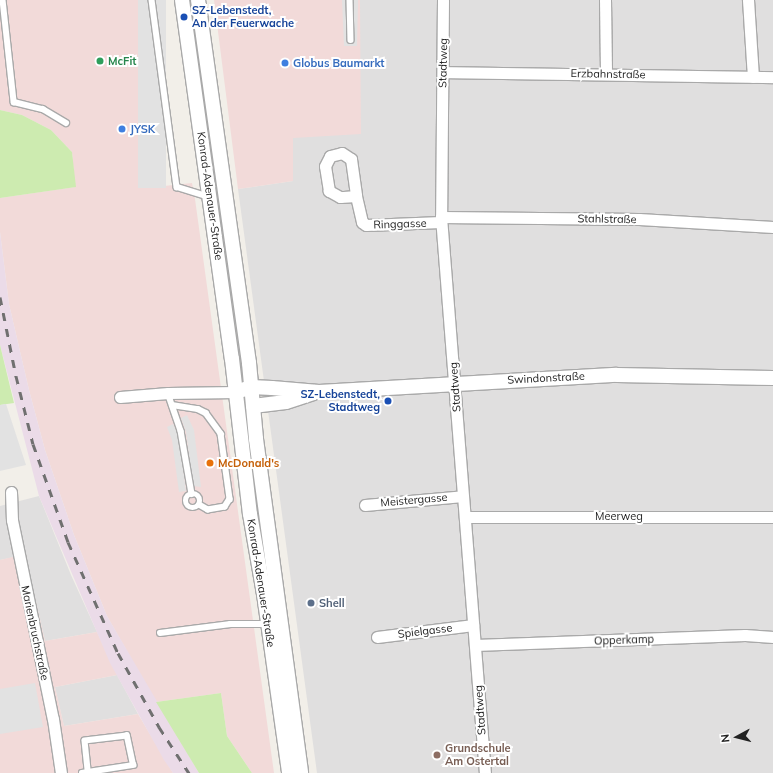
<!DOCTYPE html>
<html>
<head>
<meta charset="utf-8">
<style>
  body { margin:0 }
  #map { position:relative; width:773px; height:773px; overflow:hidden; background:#f2efe9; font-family:Mulish,sans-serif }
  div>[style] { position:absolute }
  .residential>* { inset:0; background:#e0dfdf }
  .commercial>* { inset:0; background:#f2dad9 }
  .industrial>* { inset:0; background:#ebdbe8 }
  .grass>* { inset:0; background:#cdebb0 }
  .parking>* { inset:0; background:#e2e2e2; transform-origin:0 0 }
  .roads { filter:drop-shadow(1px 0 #a9a9a9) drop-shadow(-1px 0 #a9a9a9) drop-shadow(0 1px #a9a9a9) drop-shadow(0 -1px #a9a9a9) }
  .service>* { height:5.5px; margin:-2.75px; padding:0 2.75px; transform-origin:2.75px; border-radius:2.75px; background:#fff }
  .service>.ring { margin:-2.75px; padding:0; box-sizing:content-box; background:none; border:5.5px solid #fff; border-radius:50% }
  .minor>* { height:11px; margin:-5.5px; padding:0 5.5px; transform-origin:5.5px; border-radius:5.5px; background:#fff }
  .tertiary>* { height:14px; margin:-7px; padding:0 7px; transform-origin:7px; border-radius:7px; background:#fff }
  .rail>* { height:3px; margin-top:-1.5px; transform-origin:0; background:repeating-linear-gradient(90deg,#707070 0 8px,transparent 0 16px) }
  .dots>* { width:11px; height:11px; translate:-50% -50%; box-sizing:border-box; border:2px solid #fff; border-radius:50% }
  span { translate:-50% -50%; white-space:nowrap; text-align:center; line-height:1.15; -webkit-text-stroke:4px #fff; paint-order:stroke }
  .transit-label { font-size:11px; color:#164399; font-weight:700 }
  .left { translate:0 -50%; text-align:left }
  .right { translate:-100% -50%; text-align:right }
  .leisure-label { font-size:11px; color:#27864d; font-weight:700 }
  .shop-label { font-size:11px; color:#366cbe; font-weight:700 }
  .street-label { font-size:11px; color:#222 }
  .food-label { font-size:11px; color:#c56008; font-weight:700 }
  .service-label { font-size:11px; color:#4e5e75; font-weight:700 }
  .education-label { font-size:11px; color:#785e54; font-weight:700 }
  .north { position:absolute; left:717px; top:717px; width:40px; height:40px; -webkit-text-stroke:3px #fff; paint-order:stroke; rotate:263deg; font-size:11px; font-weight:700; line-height:16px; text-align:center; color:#222 }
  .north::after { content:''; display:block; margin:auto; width:14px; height:18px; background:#222; clip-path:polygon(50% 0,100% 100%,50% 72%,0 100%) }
</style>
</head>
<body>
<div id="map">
  <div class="residential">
    <i style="clip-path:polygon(360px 0,773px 0,773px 773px,317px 773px,238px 189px,293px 181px,293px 138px,359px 42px)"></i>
    <i style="clip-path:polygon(39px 496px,71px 575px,97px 632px,45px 641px,25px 555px,0 560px,0 506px)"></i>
    <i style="clip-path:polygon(117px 675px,138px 714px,64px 726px,55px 687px)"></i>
  </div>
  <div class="commercial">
    <i style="clip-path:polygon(0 0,138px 0,164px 186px,192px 183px,195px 199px,274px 773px,252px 773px,227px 736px,221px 693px,156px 702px,107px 616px,74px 535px,45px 450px,29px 390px,9px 304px,0 232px,0 198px,75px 187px,72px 152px,51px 130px,22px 115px,0 110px)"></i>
    <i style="clip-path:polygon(214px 0,360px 0,361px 134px,293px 138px,293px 181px,238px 189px)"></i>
    <i style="clip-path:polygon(25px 554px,45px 641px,97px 632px,117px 675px,55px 687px,64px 726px,138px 714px,173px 773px,0 773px,0 560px)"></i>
  </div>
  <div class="industrial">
    <i style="clip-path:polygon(0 232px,9px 304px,29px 390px,45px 450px,74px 535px,107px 616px,199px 773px,173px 773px,164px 760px,110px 663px,39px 496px,0 345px)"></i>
  </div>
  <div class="grass">
    <i style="clip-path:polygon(0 110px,22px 115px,51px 130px,72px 152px,76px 187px,0 198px)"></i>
    <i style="clip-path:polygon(0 345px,14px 403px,0 405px)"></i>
    <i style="clip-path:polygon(221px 693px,227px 736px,252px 773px,199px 773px,156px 702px)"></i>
  </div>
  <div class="parking">
    <i style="left:138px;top:0;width:28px;height:188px"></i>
    <i style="clip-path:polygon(342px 0,358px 0,357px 46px,344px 46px)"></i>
    <i style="clip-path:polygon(6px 404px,26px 465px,0 471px,0 405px)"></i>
    <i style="clip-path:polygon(187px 415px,194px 430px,201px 487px,193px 486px,186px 432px,181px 418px)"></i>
    <i style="clip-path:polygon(173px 424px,179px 436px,186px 491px,179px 492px,172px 440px,167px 427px)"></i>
    <i style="clip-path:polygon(35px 683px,43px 727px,0 734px,0 689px)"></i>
  </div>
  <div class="roads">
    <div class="service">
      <i style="left:3px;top:0;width:103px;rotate:83.8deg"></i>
      <i style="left:14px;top:102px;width:30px;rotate:14deg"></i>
      <i style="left:43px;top:109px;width:27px;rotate:31deg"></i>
      <i style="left:152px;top:0;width:189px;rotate:82.4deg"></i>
      <i style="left:177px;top:187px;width:34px;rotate:17deg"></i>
      <i style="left:350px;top:0;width:40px;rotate:88.6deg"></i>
      <i style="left:168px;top:393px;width:40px;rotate:71.1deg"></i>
      <i style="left:181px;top:431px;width:64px;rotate:80.1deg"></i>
      <i style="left:172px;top:405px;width:26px;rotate:9deg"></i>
      <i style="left:198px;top:409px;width:9px;rotate:27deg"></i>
      <i style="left:206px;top:413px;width:26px;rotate:54deg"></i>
      <i style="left:221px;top:434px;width:66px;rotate:82.1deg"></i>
      <i style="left:230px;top:499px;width:9px;rotate:122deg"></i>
      <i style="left:225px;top:507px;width:17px;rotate:170deg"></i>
      <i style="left:208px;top:510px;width:10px;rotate:-151deg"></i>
      <i class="ring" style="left:186px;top:494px;width:8.5px;height:8.5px"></i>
      <i style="left:160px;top:633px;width:71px;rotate:-7.3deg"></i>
      <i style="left:230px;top:624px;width:37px"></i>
      <i style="left:82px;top:773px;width:6px;rotate:-9deg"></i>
      <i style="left:88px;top:772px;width:46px;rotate:-8.8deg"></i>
      <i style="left:133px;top:765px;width:30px;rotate:-102deg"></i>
      <i style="left:127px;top:736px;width:42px;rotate:173.2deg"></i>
      <i style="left:85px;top:741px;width:31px;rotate:84deg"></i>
    </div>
    <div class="minor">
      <i style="left:443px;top:0;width:217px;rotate:90.5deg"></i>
      <i style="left:441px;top:217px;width:558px;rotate:85.48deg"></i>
      <i style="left:605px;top:0;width:74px;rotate:89.2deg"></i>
      <i style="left:748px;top:0;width:77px;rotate:86.3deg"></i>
      <i style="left:443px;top:72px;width:330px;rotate:0.9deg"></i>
      <i style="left:356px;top:196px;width:16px;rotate:176deg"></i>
      <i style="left:340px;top:197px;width:13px;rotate:-151deg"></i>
      <i style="left:329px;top:191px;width:25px;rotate:-99deg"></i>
      <i style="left:325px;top:166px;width:11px;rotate:-63deg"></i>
      <i style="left:330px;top:156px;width:12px;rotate:-14deg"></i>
      <i style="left:342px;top:153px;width:11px;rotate:34deg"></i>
      <i style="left:351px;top:159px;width:37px;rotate:82deg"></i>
      <i style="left:356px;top:196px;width:27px;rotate:77deg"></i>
      <i style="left:362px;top:222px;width:5px;rotate:37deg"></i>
      <i style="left:366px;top:225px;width:75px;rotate:-2.3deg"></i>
      <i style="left:441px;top:217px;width:198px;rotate:0.6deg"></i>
      <i style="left:639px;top:219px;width:134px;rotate:3.4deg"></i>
      <i style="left:120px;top:397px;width:48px;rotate:-4.8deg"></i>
      <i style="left:168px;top:393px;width:68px;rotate:-0.8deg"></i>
      <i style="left:11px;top:492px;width:28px;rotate:88deg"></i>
      <i style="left:12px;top:520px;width:203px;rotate:78.4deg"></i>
      <i style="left:53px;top:719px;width:55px;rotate:81.6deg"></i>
      <i style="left:365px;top:505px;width:98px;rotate:-5.2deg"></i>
      <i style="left:465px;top:517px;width:308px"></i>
      <i style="left:377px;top:637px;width:97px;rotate:-7.1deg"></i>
      <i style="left:475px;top:645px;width:270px;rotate:-2.1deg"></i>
      <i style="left:745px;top:635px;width:28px;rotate:4deg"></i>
    </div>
    <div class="tertiary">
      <i style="left:182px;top:0;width:362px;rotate:82.1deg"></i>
      <i style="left:232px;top:359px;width:156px;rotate:83.4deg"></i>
      <i style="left:250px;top:514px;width:81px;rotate:80.1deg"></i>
      <i style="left:264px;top:594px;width:181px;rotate:82deg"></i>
      <i style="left:198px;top:0;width:367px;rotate:82deg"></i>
      <i style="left:249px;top:363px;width:76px;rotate:84.7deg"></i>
      <i style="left:256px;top:439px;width:337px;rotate:82.3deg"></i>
      <i style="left:242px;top:390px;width:9px;rotate:-18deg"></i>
      <i style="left:251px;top:387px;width:21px;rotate:3deg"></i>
      <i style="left:272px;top:388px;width:47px;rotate:4.9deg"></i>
      <i style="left:319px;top:392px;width:298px;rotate:-3.3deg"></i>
      <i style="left:617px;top:375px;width:156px;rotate:1.1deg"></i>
      <i style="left:253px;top:406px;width:33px;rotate:-7deg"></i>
      <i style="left:286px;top:402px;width:28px;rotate:-18deg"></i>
    </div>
  </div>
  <div class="rail">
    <i style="left:0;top:297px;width:81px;rotate:78.6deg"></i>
    <i style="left:16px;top:376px;width:70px;rotate:76deg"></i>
    <i style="left:33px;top:444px;width:104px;rotate:70.3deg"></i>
    <i style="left:68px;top:542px;width:122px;rotate:65.8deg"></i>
    <i style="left:118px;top:653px;width:85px;rotate:61deg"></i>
    <i style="left:159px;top:727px;width:55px;rotate:56.9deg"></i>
  </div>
  <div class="dots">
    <i style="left:184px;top:17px;background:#1a4fb4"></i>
    <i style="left:100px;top:61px;background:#2e9e5b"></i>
    <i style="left:285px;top:63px;background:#3f7fe0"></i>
    <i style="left:122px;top:129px;background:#3f7fe0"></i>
    <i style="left:388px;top:401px;background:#1a4fb4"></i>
    <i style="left:210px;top:463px;background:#e8710a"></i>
    <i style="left:311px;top:603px;background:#5c6f8a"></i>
    <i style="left:437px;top:755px;background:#8d6e63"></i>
  </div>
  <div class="transit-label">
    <span class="left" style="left:192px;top:17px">SZ-Lebenstedt,<br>An der Feuerwache</span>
    <span class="right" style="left:380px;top:401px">SZ-Lebenstedt,<br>Stadtweg</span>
  </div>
  <div class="leisure-label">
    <span class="left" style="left:108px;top:61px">McFit</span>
  </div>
  <div class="shop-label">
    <span class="left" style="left:293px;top:63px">Globus Baumarkt</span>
    <span class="left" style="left:130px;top:129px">JYSK</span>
  </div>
  <div class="street-label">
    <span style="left:443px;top:63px;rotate:-89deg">Stadtweg</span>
    <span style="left:608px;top:74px;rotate:1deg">Erzbahnstraße</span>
    <span style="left:210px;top:196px;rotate:82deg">Konrad-Adenauer-Straße</span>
    <span style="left:607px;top:219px;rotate:1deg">Stahlstraße</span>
    <span style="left:400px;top:224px;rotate:-2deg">Ringgasse</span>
    <span style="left:546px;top:378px;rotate:-3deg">Swindonstraße</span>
    <span style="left:455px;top:387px;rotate:-94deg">Stadtweg</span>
    <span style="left:414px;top:500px;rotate:-5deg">Meistergasse</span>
    <span style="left:619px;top:516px">Meerweg</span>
    <span style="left:261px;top:583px;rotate:81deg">Konrad-Adenauer-Straße</span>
    <span style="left:425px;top:631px;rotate:-7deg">Spielgasse</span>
    <span style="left:35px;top:633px;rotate:78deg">Marienbruchstraße</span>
    <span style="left:624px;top:640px;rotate:-2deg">Opperkamp</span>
    <span style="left:480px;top:710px;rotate:-94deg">Stadtweg</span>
  </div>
  <div class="food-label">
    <span class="left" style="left:218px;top:463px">McDonald's</span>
  </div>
  <div class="service-label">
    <span class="left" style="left:319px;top:603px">Shell</span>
  </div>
  <div class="education-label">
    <span class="left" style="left:445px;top:755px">Grundschule<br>Am Ostertal</span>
  </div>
  <div class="north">N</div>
</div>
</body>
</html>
